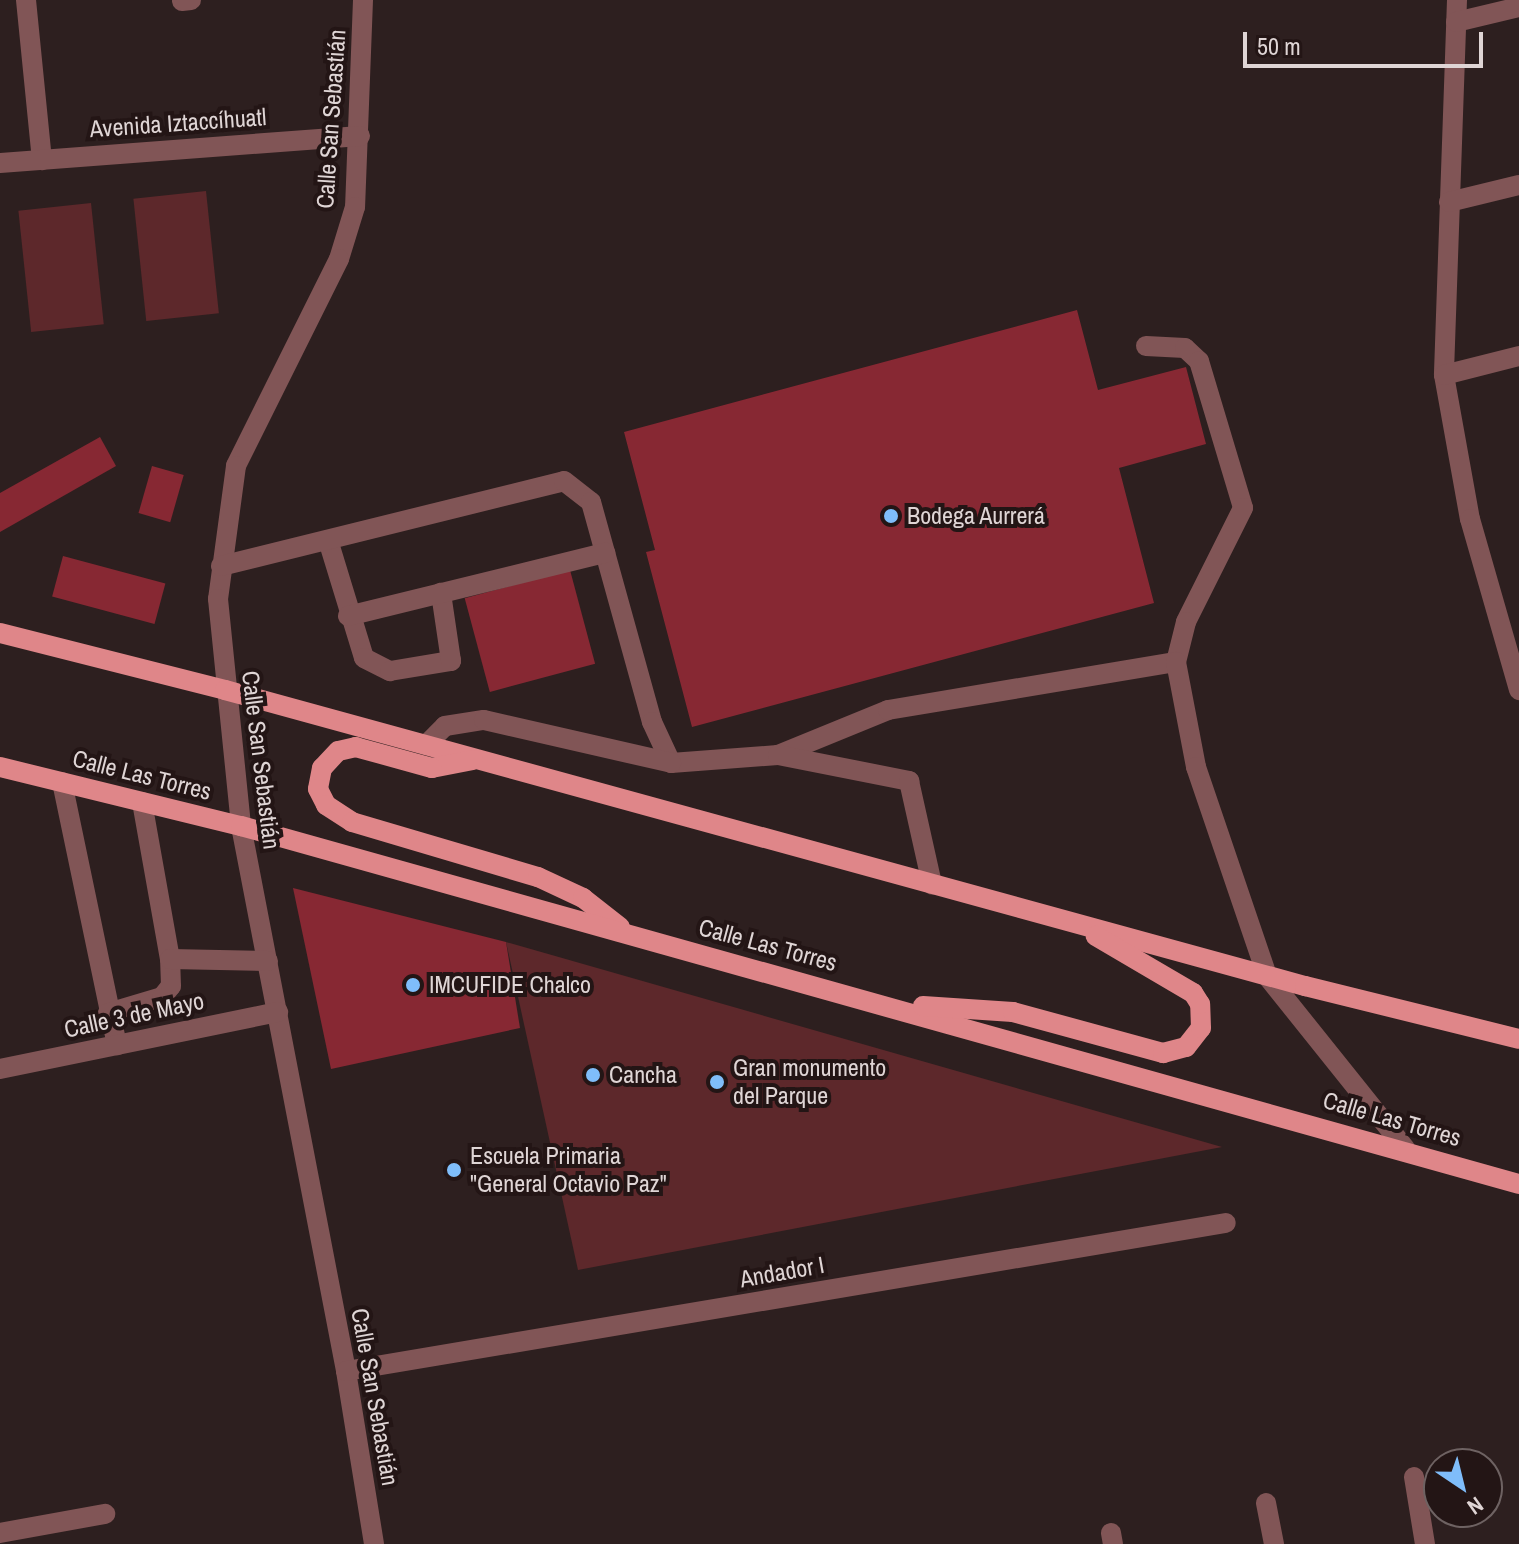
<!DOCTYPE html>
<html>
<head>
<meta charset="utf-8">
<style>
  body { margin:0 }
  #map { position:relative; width:1519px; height:1544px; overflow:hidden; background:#2d1f1f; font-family:"Archivo Narrow",sans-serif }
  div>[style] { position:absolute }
  .green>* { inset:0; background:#5d282b; transform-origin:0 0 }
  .building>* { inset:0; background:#872833; transform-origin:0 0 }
  .minor>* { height:20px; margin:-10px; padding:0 10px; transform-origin:10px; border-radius:10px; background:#815556 }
  .major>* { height:20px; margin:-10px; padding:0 10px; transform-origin:10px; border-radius:10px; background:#df8689 }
  .dots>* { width:22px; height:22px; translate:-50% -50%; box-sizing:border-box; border:4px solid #231515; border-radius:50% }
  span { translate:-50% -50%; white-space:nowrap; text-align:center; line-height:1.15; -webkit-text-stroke:8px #231515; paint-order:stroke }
  .street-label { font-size:24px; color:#dfd5d5 }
  .poi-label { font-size:24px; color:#dfd5d5 }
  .left { translate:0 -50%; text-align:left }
  .north { position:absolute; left:1423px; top:1448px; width:80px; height:80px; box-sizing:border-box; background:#231515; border:2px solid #6e6262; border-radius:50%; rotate:145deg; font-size:22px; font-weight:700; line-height:32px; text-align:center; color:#dfd5d5 }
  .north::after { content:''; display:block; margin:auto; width:28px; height:36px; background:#7fbdfa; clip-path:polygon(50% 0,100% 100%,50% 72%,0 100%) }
  .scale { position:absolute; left:1243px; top:32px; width:240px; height:36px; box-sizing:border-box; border:4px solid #dfd5d5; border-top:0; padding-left:10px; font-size:24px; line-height:28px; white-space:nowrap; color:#dfd5d5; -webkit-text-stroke:6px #231515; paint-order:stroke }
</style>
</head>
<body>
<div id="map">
  <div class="green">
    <i style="left:206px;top:191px;width:123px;height:73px;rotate:84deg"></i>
    <i style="left:91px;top:203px;width:122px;height:73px;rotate:84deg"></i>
    <i style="clip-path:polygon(506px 942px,1222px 1147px,578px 1270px)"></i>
  </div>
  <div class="building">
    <i style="clip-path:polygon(1077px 310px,1098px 390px,1186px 367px,1206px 444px,1119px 468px,1154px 603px,692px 727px,646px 552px,655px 550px,624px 432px)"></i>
    <i style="clip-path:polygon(100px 437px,116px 466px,0 532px,0 493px)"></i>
    <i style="left:152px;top:466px;width:33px;height:49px;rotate:16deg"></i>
    <i style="left:63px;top:556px;width:106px;height:42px;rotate:15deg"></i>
    <i style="left:570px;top:570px;width:97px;height:109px;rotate:75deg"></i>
    <i style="clip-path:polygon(293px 888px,506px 942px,520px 1028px,331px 1069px)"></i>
  </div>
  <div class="minor">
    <i style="left:26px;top:0;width:161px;rotate:84.3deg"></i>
    <i style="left:363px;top:0;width:207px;rotate:92.2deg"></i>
    <i style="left:355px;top:207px;width:54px;rotate:107.1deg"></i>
    <i style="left:339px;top:259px;width:231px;rotate:116.5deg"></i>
    <i style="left:236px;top:466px;width:134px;rotate:97.7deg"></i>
    <i style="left:218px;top:599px;width:228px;rotate:84.2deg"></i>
    <i style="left:241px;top:826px;width:555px;rotate:79.09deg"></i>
    <i style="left:346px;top:1371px;width:175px;rotate:80.8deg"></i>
    <i style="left:1457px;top:0;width:375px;rotate:92deg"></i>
    <i style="left:1444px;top:375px;width:146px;rotate:79.8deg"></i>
    <i style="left:1470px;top:519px;width:178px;rotate:74deg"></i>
    <i style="left:182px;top:1px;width:9px;rotate:-6deg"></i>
    <i style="left:1456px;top:22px;width:65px;rotate:-13.4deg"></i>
    <i style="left:0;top:163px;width:361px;rotate:-4.3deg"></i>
    <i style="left:1449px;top:202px;width:72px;rotate:-13.7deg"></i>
    <i style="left:1146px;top:346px;width:39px;rotate:3deg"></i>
    <i style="left:1185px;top:348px;width:19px;rotate:43deg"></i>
    <i style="left:1199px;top:361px;width:153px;rotate:73.3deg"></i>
    <i style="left:1243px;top:508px;width:127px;rotate:116.6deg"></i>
    <i style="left:1186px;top:622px;width:41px;rotate:104deg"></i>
    <i style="left:1444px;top:375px;width:77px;rotate:-14.2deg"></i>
    <i style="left:328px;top:540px;width:123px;rotate:73deg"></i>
    <i style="left:364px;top:658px;width:29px;rotate:27deg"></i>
    <i style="left:390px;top:671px;width:62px;rotate:-9.3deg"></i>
    <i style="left:451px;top:661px;width:69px;rotate:-98.4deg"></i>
    <i style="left:221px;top:566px;width:353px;rotate:-13.9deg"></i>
    <i style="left:564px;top:481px;width:34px;rotate:38deg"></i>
    <i style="left:591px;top:502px;width:228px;rotate:74.5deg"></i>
    <i style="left:652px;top:722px;width:45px;rotate:65.1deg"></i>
    <i style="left:671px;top:763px;width:107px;rotate:-4.3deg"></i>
    <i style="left:778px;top:755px;width:119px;rotate:-22.2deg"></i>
    <i style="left:888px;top:710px;width:292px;rotate:-9.5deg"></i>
    <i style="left:1176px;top:662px;width:107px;rotate:79.2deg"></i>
    <i style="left:1196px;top:767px;width:221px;rotate:71.2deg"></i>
    <i style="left:1267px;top:976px;width:221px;rotate:51.3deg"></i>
    <i style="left:348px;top:616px;width:265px;rotate:-13.8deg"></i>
    <i style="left:426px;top:745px;width:27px;rotate:-45deg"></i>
    <i style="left:445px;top:726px;width:39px;rotate:-9deg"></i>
    <i style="left:484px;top:720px;width:192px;rotate:12.9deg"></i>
    <i style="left:778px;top:755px;width:134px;rotate:11.2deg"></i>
    <i style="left:909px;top:781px;width:106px;rotate:77.4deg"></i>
    <i style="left:62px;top:782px;width:269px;rotate:78.2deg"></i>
    <i style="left:142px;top:802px;width:159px;rotate:79.9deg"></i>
    <i style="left:108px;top:1013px;width:56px;rotate:-16.5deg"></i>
    <i style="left:162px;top:997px;width:14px;rotate:-51deg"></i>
    <i style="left:171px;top:986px;width:27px;rotate:-92deg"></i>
    <i style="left:170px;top:959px;width:98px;rotate:1.2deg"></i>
    <i style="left:0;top:1069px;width:284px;rotate:-11.6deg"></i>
    <i style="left:346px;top:1371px;width:892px;rotate:-9.55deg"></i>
    <i style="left:1414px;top:1477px;width:68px;rotate:80.7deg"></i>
    <i style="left:1266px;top:1503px;width:42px;rotate:79deg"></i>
    <i style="left:0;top:1533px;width:107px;rotate:-10.3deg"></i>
    <i style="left:1111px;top:1533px;width:11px;rotate:80deg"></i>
  </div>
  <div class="major">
    <i style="left:0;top:633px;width:232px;rotate:14.2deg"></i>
    <i style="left:225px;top:690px;width:1120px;rotate:15.33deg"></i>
    <i style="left:1305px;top:986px;width:220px;rotate:13.9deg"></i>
    <i style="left:473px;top:760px;width:42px;rotate:169deg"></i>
    <i style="left:432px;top:768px;width:79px;rotate:-164.6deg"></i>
    <i style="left:356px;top:747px;width:18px;rotate:167deg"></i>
    <i style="left:338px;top:751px;width:23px;rotate:133deg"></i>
    <i style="left:322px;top:768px;width:21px;rotate:101deg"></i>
    <i style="left:318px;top:789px;width:18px;rotate:63deg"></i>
    <i style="left:326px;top:805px;width:31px;rotate:33deg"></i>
    <i style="left:352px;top:822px;width:194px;rotate:16.5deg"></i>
    <i style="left:538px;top:877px;width:50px;rotate:25deg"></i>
    <i style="left:583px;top:898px;width:47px;rotate:38.1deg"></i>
    <i style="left:0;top:767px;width:248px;rotate:13.8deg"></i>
    <i style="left:241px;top:826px;width:1327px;rotate:15.65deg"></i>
    <i style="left:923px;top:1006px;width:90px;rotate:3.8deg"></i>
    <i style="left:1013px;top:1012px;width:156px;rotate:15.3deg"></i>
    <i style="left:1163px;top:1053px;width:24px;rotate:-15deg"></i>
    <i style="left:1186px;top:1047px;width:24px;rotate:-52deg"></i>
    <i style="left:1201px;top:1028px;width:24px;rotate:-92deg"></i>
    <i style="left:1200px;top:1004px;width:13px;rotate:-122deg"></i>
    <i style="left:1193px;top:993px;width:113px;rotate:-149.6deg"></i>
  </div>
  <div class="dots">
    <i style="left:891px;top:516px;background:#7fbdfa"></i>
    <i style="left:413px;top:985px;background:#7fbdfa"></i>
    <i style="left:593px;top:1075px;background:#7fbdfa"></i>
    <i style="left:717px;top:1082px;background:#7fbdfa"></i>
    <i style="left:454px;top:1170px;background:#7fbdfa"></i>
  </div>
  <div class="street-label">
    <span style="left:331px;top:119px;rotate:-86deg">Calle San Sebastián</span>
    <span style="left:178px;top:123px;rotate:-4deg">Avenida Iztaccíhuatl</span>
    <span style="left:261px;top:760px;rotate:83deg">Calle San Sebastián</span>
    <span style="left:142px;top:775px;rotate:14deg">Calle Las Torres</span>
    <span style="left:768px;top:945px;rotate:15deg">Calle Las Torres</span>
    <span style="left:134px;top:1015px;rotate:-12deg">Calle 3 de Mayo</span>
    <span style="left:1392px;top:1119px;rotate:16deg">Calle Las Torres</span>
    <span style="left:782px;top:1272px;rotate:-10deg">Andador I</span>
    <span style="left:375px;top:1397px;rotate:80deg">Calle San Sebastián</span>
  </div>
  <div class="poi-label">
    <span class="left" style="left:907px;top:516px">Bodega Aurrerá</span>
    <span class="left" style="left:429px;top:985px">IMCUFIDE Chalco</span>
    <span class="left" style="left:733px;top:1082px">Gran monumento<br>del Parque</span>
    <span class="left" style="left:609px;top:1075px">Cancha</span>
    <span class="left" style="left:470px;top:1170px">Escuela Primaria<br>"General Octavio Paz"</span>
  </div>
  <div class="north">N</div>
  <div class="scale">50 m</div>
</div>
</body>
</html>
